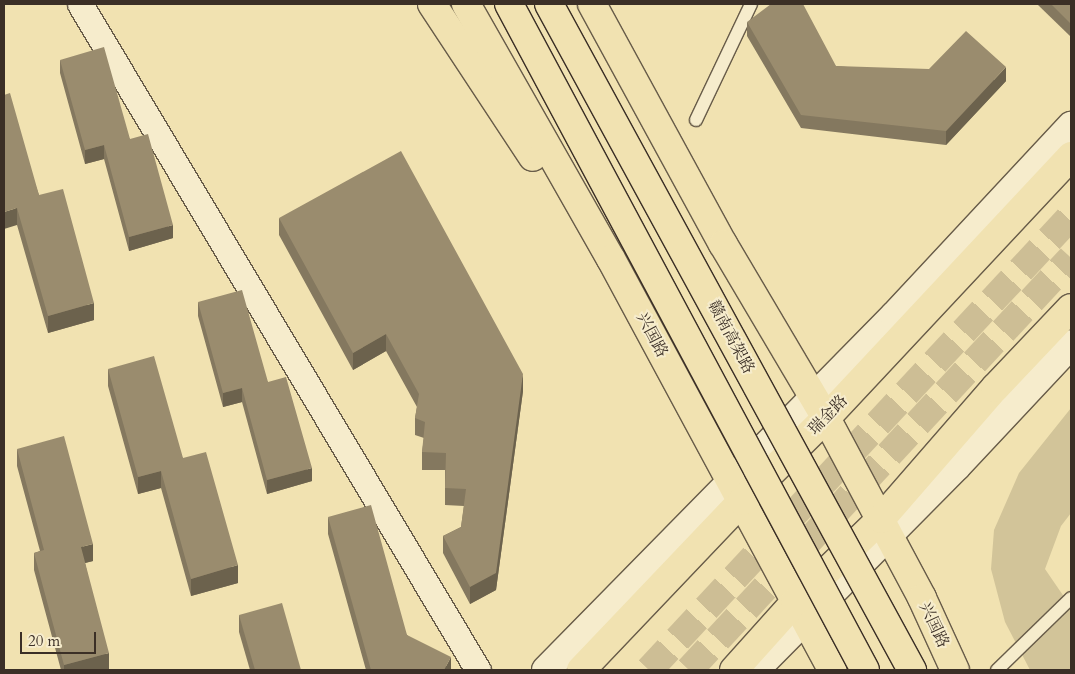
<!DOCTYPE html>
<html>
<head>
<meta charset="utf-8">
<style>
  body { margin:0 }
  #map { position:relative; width:1075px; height:674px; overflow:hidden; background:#f1e2b1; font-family:Cardo,"Noto Serif SC",serif }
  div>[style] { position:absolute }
  .green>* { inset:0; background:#d2c499 }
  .primary-tunnel>* { height:28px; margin-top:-14px; transform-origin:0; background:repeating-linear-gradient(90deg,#cdbe95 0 28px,transparent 0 42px) }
  .roads { filter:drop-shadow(1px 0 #685c49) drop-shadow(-1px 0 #685c49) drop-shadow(0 1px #685c49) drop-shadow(0 -1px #685c49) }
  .service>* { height:12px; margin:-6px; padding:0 6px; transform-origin:6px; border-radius:6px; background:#f6eccc }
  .minor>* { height:25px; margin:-12.5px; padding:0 12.5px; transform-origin:12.5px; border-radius:12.5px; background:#f6eccc }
  .tertiary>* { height:28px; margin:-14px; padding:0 14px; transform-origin:14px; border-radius:14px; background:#f6eccc }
  .primary>* { height:28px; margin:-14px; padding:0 14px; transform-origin:14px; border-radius:14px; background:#f1e2b1 }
  .bridges { filter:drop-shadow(1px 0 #3b2f26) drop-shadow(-1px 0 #3b2f26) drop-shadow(0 1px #3b2f26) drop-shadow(0 -1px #3b2f26) }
  .trunk-bridge>* { height:28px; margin:-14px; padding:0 14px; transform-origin:14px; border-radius:14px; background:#f1e2b1 }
  .wall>* { inset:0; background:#84785f }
  .shaded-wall>* { inset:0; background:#6c624d; transform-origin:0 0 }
  .building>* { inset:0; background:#9a8c6e }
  span { translate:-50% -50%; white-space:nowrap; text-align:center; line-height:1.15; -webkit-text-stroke:4px #f6eccc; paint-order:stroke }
  .street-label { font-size:16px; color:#3b2f26 }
  .frame { position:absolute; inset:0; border:5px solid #3b2f26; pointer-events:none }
  .scale { position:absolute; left:20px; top:632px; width:76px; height:22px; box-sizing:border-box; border:2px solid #3b2f26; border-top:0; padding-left:6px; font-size:15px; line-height:18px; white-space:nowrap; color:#3b2f26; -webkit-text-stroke:4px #f6eccc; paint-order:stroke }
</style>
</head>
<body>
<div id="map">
  <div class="green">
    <i style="clip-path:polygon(1071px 408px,1071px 513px,1061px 526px,1045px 569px,1071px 607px,1071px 670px,1030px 670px,1005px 622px,991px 569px,994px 530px,1019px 473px)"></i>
  </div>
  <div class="primary-tunnel">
    <i style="left:649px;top:670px;width:620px;rotate:-47.09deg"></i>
    <i style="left:689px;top:670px;width:562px;rotate:-47.16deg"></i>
  </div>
  <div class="roads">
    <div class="service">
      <i style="left:696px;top:120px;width:128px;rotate:-64.6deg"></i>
      <i style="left:997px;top:670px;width:103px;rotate:-44.2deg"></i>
    </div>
    <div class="minor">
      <i style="left:80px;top:4px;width:776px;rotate:59.14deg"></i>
    </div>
    <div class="tertiary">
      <i style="left:546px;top:670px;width:496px;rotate:-45.5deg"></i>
      <i style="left:894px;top:316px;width:260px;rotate:-47deg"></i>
      <i style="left:755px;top:670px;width:286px;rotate:-45.3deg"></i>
      <i style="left:956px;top:467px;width:168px;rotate:-46.9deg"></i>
    </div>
    <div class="primary">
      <i style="left:432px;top:4px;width:183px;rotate:56.6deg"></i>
      <i style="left:466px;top:4px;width:293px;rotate:60.4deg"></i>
      <i style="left:611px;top:259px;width:467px;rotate:61.7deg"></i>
      <i style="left:592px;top:4px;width:273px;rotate:61.4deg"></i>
      <i style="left:723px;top:244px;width:202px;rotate:59.4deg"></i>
      <i style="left:826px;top:418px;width:204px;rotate:61.9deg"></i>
      <i style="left:922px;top:598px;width:79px;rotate:65.4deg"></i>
      <i style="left:581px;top:670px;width:233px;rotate:-46.4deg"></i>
      <i style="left:742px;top:501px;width:118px;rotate:-44.7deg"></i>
      <i style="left:826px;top:418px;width:359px;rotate:-46.9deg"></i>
      <i style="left:734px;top:670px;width:91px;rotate:-48.1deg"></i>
      <i style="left:795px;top:602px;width:120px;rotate:-44deg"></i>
      <i style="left:881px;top:519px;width:174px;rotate:-49deg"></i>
      <i style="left:995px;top:388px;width:110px;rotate:-46.5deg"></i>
    </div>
  </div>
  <div class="bridges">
    <div class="trunk-bridge">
      <i style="left:509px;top:4px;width:755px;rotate:61.87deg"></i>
      <i style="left:549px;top:4px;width:759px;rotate:61.41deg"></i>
    </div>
  </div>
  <div class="wall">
    <i style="clip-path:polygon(1037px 4px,1071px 4px,1071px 37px)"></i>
    <i style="clip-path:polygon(747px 22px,836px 66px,1006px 81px,946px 145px,801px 128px,747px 36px)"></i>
    <i style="clip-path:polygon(60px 60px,130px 139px,173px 238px,129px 251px,104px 159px,85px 164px,60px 73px)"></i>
    <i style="clip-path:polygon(4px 95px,39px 195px,94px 320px,48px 333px,17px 225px)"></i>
    <i style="clip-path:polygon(279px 218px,523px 391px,496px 590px,470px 604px,443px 553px,443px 536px,461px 527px,464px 506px,445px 505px,445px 470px,422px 470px,422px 452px,424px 438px,415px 435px,415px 418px,417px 407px,386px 351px,353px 370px,279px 235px)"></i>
    <i style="clip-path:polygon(198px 302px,268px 382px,312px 481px,267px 494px,242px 402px,223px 407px,198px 316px)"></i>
    <i style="clip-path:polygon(108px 369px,183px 458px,238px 583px,191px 596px,161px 488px,138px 494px,108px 386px)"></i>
    <i style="clip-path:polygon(17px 449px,93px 561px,85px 563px,109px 670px,61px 670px,34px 570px,34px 553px,40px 551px,17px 466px)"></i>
    <i style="clip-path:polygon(328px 517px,407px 635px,451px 670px,366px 670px,328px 534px)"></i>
    <i style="clip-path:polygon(239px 615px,301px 670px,250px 670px,239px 632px)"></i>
  </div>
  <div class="shaded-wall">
    <i style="left:4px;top:4px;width:1px;height:16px"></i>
    <i style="clip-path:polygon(1006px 67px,1006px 81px,946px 145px,946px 131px)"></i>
    <i style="clip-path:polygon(104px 145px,104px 159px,85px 164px,85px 150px)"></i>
    <i style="clip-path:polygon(17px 208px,17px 225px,4px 229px,4px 212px)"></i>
    <i style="clip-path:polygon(173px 225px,173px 238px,129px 251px,129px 237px)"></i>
    <i style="clip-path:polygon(94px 303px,94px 320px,48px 333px,48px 316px)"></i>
    <i style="clip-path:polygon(386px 334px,386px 351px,353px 370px,353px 353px)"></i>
    <i style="clip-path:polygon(523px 374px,523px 391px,496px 590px,470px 604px,470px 587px)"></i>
    <i style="clip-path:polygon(242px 388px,242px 402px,223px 407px,223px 393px)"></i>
    <i style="clip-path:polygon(312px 468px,312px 481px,267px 494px,267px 480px)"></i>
    <i style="clip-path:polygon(161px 471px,161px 488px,138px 494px,138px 477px)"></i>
    <i style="clip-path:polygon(93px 544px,93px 561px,81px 564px,81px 547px)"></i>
    <i style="clip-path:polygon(238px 565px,238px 583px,191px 596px,191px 579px)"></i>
    <i style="clip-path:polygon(109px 653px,109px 670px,64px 670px,64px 665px)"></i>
    <i style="clip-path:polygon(451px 657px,451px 670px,444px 670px)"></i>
  </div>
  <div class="building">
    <i style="clip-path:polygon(771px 4px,803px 4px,836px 66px,929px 69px,966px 31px,1006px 67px,946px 131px,801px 115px,747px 22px)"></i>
    <i style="clip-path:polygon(1051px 4px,1071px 4px,1071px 24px)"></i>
    <i style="clip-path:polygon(104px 47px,130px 139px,148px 134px,173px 225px,129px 237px,104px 145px,85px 150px,60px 60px)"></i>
    <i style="clip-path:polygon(10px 93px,39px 195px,63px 189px,94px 303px,48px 316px,17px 208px,4px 212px,4px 95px)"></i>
    <i style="clip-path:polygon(401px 151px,523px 374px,496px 573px,470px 587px,443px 536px,461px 527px,466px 489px,445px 488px,446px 453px,422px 452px,425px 422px,415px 418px,419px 394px,386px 334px,353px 353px,279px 218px)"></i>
    <i style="clip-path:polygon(242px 290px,268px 382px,286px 377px,312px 468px,267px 480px,242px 388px,223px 393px,198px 302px)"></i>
    <i style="clip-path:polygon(154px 356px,183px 458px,206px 452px,238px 565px,191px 579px,161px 471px,138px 477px,108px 369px)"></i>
    <i style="clip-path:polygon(64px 436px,93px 544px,81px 547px,109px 653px,64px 665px,34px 553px,44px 550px,17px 449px)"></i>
    <i style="clip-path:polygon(371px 505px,407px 635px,451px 657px,444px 670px,371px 670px,328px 517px)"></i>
    <i style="clip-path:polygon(282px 603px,301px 670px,255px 670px,239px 615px)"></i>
  </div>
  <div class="street-label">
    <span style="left:652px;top:335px;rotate:62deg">兴国路</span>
    <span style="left:731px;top:337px;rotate:62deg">赣南高架路</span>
    <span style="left:828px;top:415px;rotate:-46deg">瑞金路</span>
    <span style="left:934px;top:625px;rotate:65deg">兴国路</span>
  </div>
  <div class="frame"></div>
  <div class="scale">20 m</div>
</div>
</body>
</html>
